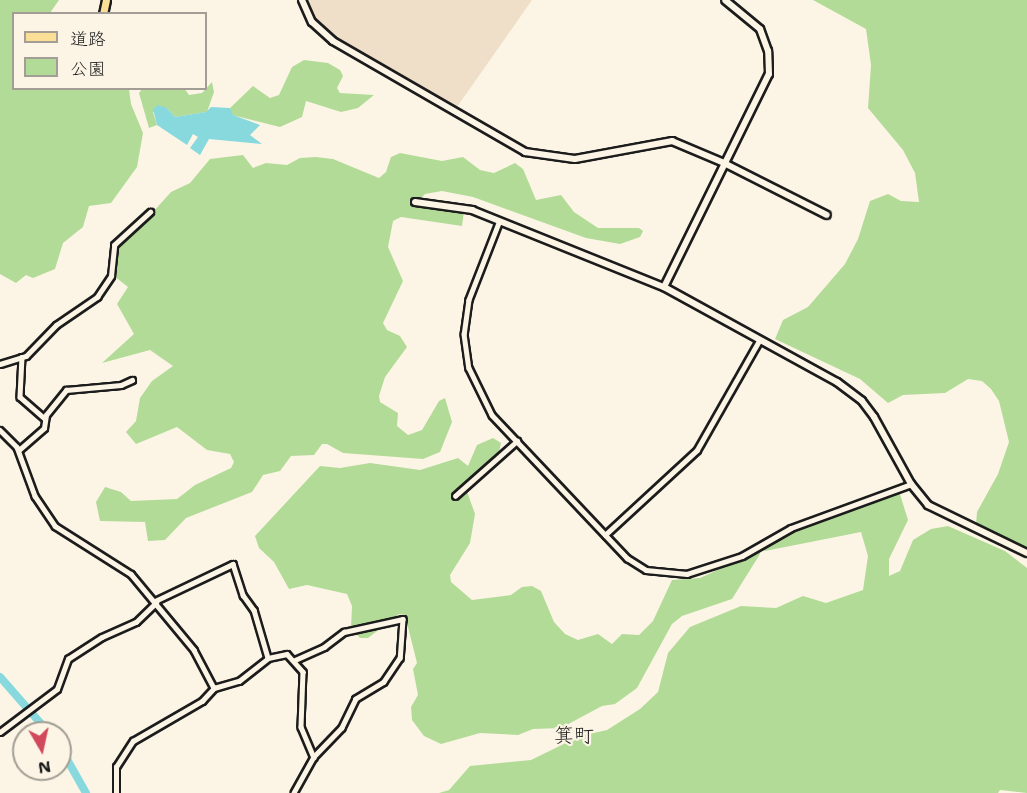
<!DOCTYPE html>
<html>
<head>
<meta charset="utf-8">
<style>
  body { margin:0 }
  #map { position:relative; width:1027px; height:793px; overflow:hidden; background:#fcf5e5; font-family:"Shantell Sans","Klee One",sans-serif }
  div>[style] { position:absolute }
  .built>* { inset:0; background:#efdfc8 }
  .green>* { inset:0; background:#b2db98 }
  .water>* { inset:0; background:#87d9de }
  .river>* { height:8px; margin:-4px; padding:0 4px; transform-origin:4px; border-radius:4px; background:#87d9de }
  .roads { filter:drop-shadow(2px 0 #1c1c1c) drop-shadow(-2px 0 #1c1c1c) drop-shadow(0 2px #1c1c1c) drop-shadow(0 -2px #1c1c1c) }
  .street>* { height:4.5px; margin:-2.25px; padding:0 2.25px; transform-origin:2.25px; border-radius:2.25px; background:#fcf5e5 }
  .secondary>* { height:6px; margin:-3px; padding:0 3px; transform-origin:3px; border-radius:3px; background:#fcf5e5 }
  .primary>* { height:7px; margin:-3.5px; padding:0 3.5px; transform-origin:3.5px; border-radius:3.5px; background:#fbdf96 }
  span { translate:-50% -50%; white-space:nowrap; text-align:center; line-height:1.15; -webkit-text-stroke:4.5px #fcf5e5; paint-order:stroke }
  .quarter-label { font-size:20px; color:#1c1c1c }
  .legend { position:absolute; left:12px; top:12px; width:195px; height:78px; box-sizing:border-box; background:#fcf5e5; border:2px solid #a29e95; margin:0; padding:8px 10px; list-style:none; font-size:18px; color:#1c1c1c }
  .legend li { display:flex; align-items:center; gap:12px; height:30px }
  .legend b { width:30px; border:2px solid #a29e95 }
  .north { position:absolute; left:12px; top:721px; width:60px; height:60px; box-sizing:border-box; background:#fcf5e5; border:2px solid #a29e95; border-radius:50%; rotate:171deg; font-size:16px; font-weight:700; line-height:24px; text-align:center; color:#1c1c1c }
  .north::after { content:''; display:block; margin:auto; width:21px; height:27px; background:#d1495b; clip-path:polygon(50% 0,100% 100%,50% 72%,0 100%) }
</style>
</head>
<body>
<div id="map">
  <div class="built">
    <i style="clip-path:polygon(307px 0,532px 0,457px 107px,339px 39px,319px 24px)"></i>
  </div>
  <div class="green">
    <i style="clip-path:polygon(0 0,59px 0,50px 13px,14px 14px,14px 88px,129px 89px,131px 104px,143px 133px,137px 167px,111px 203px,89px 206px,83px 227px,63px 243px,55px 269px,33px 278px,26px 275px,16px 283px,0 274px)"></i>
    <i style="clip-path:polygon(813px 0,1027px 0,1027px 548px,976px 525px,977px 512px,998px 474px,1009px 442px,999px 401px,991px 389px,982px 381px,968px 379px,945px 393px,903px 395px,888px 403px,860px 379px,775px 339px,783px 320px,808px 307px,845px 264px,858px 239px,870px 201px,888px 194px,901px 201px,919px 202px,915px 173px,903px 150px,868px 108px,871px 65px,866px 29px)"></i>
    <i style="clip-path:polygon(304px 60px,328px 63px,340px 70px,343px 76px,337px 88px,340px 93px,374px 95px,358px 108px,341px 112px,306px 101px,302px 117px,280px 127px,232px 115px,230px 108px,253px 86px,270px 98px,279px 95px,292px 67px)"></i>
    <i style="clip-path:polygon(212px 82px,214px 92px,207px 112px,175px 117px,167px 108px,153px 112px,157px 125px,149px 128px,139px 93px,142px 89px,184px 88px,189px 95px,202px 93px)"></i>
    <i style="clip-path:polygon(400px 153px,442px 161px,463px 157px,480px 170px,494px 173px,515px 163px,523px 169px,536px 200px,561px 195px,574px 212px,598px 228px,639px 228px,643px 231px,640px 237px,620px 244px,586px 238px,473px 197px,442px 191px,425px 194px,412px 207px,464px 212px,462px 226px,401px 217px,393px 221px,388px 247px,403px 281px,383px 323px,387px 330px,400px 336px,407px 347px,385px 377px,379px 396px,380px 402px,398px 413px,397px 426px,408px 435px,422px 430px,439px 401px,445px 398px,452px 422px,440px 452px,423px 459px,343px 453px,327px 444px,322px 444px,314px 455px,291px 456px,280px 471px,263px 475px,252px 492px,186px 518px,165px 540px,148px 541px,145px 522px,100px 521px,96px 502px,105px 487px,121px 492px,131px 501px,177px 499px,195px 485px,231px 468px,234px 462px,230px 454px,207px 450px,177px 427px,136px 444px,126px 432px,136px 421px,140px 398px,152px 381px,173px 366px,150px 350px,102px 363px,134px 334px,117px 304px,128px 287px,114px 276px,116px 244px,144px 222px,171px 192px,190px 183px,210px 159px,243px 155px,253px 168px,266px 163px,287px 165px,300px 158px,316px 157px,333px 159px,379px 178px,386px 172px,391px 157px)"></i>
    <i style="clip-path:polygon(493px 438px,501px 443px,499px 452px,465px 486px,475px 514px,470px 543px,450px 575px,451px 582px,472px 600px,511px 595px,522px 587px,532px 586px,541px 591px,554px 622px,565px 634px,578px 640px,598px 634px,612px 644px,622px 634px,639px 635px,653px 621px,672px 580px,700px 578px,759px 551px,760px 554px,732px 599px,682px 616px,672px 624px,637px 688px,615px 704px,602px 706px,561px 728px,533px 729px,518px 735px,480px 733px,441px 744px,424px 736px,412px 720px,411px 707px,418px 695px,413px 669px,417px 663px,405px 615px,399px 614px,368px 638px,360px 638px,351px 628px,352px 606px,347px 594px,307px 585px,289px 589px,274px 562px,259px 548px,255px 536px,320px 466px,340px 468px,370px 463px,420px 470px,458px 458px,468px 466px,477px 445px)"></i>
    <i style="clip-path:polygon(899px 491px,908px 520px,889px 559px,889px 576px,900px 571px,913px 540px,931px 529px,948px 526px,1005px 551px,1027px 568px,1027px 793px,1000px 790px,998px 793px,439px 793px,449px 790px,470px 766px,531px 760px,580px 736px,607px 730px,640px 709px,658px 692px,668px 653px,690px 627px,741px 606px,776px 608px,803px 596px,826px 603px,863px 590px,868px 556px,861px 532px,765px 551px,763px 548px,799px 529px)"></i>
  </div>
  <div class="water">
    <i style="clip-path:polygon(158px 105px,167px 108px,175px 117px,206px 112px,211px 107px,230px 108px,233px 115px,260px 125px,250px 135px,262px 144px,209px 139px,200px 155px,190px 148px,198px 137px,193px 134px,187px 145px,157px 125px,153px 109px)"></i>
  </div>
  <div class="river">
    <i style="left:0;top:677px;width:74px;rotate:48.8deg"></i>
    <i style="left:60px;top:747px;width:53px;rotate:60.5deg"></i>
  </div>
  <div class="roads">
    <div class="street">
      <i style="left:499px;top:223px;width:83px;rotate:111.3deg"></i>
      <i style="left:469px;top:300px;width:34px;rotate:98deg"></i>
      <i style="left:464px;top:334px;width:34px;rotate:82deg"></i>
      <i style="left:469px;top:368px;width:52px;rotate:63.9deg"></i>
      <i style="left:492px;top:415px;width:197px;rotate:46.6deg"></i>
      <i style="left:627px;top:558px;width:22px;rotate:32deg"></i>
      <i style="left:646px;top:570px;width:41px;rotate:5.6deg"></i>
      <i style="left:687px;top:574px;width:58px;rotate:-18.1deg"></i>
      <i style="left:742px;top:556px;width:56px;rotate:-29.7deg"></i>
      <i style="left:791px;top:528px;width:128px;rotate:-20.1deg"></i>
      <i style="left:22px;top:357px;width:40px;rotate:92.9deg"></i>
      <i style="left:20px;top:397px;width:33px;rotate:41deg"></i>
      <i style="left:0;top:364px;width:27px;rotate:-17deg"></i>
      <i style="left:26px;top:356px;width:43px;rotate:-45.9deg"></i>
      <i style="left:56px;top:325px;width:50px;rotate:-34.3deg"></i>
      <i style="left:97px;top:297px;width:25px;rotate:-56deg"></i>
      <i style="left:111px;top:276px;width:31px;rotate:-84deg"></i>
      <i style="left:114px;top:245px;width:49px;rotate:-42.5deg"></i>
      <i style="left:0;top:430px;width:24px;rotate:45deg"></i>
      <i style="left:17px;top:447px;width:52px;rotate:69.8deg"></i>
      <i style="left:35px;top:496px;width:36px;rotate:56deg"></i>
      <i style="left:55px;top:526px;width:90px;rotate:32.3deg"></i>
      <i style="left:131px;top:574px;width:99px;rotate:50.3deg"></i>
      <i style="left:194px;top:650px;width:43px;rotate:62.2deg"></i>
      <i style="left:19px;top:450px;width:33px;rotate:-41deg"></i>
      <i style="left:44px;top:428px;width:13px;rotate:-81deg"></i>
      <i style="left:46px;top:415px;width:32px;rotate:-51deg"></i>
      <i style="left:66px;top:390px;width:55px;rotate:-5.2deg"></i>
      <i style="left:121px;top:385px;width:12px;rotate:-24deg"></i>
      <i style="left:455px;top:496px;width:83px;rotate:-41.6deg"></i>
      <i style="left:605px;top:535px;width:125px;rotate:-42.7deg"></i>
      <i style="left:697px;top:450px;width:125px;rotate:-60.4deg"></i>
      <i style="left:155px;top:601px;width:86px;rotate:-25.4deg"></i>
      <i style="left:233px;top:564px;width:33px;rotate:72deg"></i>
      <i style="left:243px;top:595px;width:19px;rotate:54deg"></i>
      <i style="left:254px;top:610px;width:50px;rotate:73.7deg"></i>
      <i style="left:295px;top:660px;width:32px;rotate:-24deg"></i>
      <i style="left:324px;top:647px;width:25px;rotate:-37deg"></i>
      <i style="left:344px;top:632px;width:60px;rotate:-12.4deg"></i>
      <i style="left:403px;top:619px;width:39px;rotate:94deg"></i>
      <i style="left:400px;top:658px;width:29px;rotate:124deg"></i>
      <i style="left:384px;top:682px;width:33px;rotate:149deg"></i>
      <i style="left:356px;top:699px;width:32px;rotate:116deg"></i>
      <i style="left:342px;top:728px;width:40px;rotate:134deg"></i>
      <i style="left:0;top:732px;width:71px;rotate:-37deg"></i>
      <i style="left:57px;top:689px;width:32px;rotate:-70deg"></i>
      <i style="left:68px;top:659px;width:40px;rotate:-32.9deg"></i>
      <i style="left:102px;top:637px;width:37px;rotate:-24deg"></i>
      <i style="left:136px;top:622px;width:28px;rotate:-44deg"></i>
      <i style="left:116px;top:793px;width:26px;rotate:-90deg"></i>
      <i style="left:116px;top:767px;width:31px;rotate:-57deg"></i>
      <i style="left:133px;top:741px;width:80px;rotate:-30.1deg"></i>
      <i style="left:202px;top:701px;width:18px;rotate:-47deg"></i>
      <i style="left:214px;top:688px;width:26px;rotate:-16deg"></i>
      <i style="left:239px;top:681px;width:37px;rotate:-38deg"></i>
      <i style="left:268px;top:658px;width:19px;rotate:-12deg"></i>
      <i style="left:287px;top:654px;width:24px;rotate:48deg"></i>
      <i style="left:303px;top:672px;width:55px;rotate:92.1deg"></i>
      <i style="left:301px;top:727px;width:33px;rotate:67deg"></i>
      <i style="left:314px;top:757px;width:41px;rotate:119.1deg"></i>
    </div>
    <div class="secondary">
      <i style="left:302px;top:0;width:24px;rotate:66deg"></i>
      <i style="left:312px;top:22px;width:28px;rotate:42deg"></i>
      <i style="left:333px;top:41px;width:222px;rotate:30deg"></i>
      <i style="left:525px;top:152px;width:50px;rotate:8deg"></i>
      <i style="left:575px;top:159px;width:99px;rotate:-10.5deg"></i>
      <i style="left:672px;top:141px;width:56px;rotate:22.9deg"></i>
      <i style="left:724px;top:163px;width:115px;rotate:26.8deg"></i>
      <i style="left:415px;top:202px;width:58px;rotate:8deg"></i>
      <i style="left:472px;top:210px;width:207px;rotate:21.9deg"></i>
      <i style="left:664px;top:287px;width:197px;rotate:28.8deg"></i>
      <i style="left:837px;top:382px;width:31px;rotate:37deg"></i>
      <i style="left:862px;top:401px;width:20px;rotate:53deg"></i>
      <i style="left:874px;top:417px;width:77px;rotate:61.1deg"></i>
      <i style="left:911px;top:484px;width:27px;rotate:51deg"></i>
      <i style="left:928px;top:505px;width:110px;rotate:25.9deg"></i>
      <i style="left:664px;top:287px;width:237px;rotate:-63.8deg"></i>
      <i style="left:769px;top:74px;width:23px;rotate:-92deg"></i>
      <i style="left:768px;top:51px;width:23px;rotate:-110deg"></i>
      <i style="left:760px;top:29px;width:45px;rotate:-140.4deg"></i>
    </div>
    <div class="primary">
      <i style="left:103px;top:14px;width:14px;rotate:-78deg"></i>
    </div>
  </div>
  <div class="quarter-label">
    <span style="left:574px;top:735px">箕町</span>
  </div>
  <ul class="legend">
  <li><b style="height:8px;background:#fbdf96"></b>道路</li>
  <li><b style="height:16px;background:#b2db98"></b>公園</li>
  </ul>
  <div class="north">N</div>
</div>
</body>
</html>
